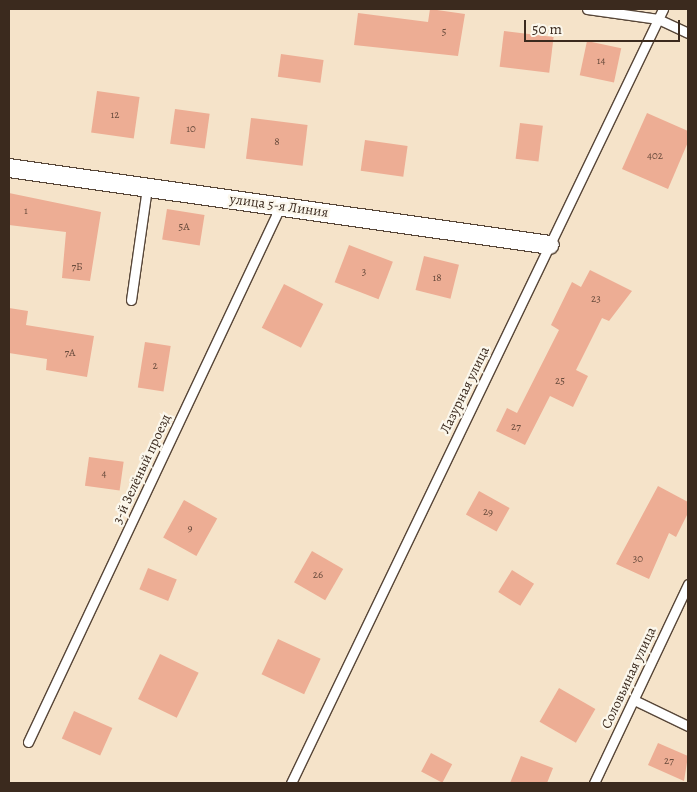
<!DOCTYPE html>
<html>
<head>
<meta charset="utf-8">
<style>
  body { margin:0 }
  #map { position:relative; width:697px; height:792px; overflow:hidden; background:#f5e3c9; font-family:Alegreya,serif }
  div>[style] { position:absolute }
  .building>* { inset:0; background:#edad94; transform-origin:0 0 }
  .roads { filter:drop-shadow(1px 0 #574638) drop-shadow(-1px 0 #574638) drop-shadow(0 1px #574638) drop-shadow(0 -1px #574638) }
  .service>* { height:9px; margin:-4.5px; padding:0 4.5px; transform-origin:4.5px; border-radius:4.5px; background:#fff }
  .minor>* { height:18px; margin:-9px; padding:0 9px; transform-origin:9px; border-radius:9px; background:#fff }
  span { translate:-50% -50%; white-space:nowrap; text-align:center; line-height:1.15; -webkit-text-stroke:4.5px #fbf7ec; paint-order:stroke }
  .number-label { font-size:11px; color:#684b3c }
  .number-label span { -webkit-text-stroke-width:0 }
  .street-label { font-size:14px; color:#3b2a1e }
  .frame { position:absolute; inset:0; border:10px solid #3b2a1e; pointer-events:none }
  .scale { position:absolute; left:524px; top:20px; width:156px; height:22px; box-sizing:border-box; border:2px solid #3b2a1e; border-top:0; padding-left:6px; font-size:15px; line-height:18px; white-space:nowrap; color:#3b2a1e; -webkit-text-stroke:4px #fbf7ec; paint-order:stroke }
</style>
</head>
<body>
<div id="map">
  <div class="building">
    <i style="clip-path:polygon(430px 9px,465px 14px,458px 56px,354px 45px,358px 13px,428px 22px)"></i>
    <i style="left:504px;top:31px;width:50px;height:36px;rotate:7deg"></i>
    <i style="left:587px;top:41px;width:35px;height:35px;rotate:12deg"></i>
    <i style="left:281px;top:54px;width:43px;height:23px;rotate:8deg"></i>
    <i style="left:97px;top:91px;width:43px;height:42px;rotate:8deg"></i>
    <i style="left:175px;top:109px;width:35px;height:35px;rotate:8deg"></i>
    <i style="clip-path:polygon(647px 113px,688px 131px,688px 142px,668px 189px,622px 169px)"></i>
    <i style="left:251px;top:118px;width:57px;height:41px;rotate:7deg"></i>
    <i style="left:520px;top:123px;width:23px;height:36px;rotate:7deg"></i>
    <i style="left:365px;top:140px;width:43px;height:31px;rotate:8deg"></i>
    <i style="clip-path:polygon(9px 193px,101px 212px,90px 281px,62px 278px,66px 232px,9px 225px)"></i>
    <i style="left:167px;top:209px;width:38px;height:31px;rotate:9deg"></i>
    <i style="left:349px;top:245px;width:47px;height:40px;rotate:21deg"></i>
    <i style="left:424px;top:256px;width:36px;height:35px;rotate:14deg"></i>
    <i style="clip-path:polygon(590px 270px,632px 291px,609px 321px,602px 318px,576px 370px,588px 376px,573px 407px,550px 396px,525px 445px,496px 431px,507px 408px,517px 413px,559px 330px,551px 325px,572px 282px,581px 287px)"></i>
    <i style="left:284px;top:284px;width:44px;height:49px;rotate:27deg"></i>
    <i style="clip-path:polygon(9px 308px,28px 311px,26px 325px,94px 336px,87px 377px,46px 370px,47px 359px,9px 353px)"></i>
    <i style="left:145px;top:342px;width:26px;height:46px;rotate:9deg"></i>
    <i style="left:89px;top:457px;width:35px;height:29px;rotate:8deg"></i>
    <i style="clip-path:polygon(658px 486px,688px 502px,688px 513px,676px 537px,669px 533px,649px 579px,616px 564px)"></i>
    <i style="left:479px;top:491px;width:35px;height:27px;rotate:29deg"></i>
    <i style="left:184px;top:500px;width:38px;height:43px;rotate:29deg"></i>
    <i style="left:312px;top:551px;width:36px;height:36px;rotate:30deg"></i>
    <i style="left:148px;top:568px;width:31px;height:23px;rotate:22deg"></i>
    <i style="left:512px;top:570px;width:26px;height:26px;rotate:32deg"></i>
    <i style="left:278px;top:639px;width:47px;height:39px;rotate:25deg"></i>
    <i style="left:160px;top:654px;width:43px;height:50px;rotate:26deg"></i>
    <i style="left:559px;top:688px;width:42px;height:39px;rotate:30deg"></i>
    <i style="left:74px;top:711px;width:42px;height:30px;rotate:24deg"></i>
    <i style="clip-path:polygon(658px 743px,688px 756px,684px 781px,648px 765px)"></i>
    <i style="left:431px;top:753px;width:24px;height:21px;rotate:28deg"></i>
    <i style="clip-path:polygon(521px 756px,553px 768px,547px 783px,510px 783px)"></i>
  </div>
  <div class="roads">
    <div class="service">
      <i style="left:587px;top:9px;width:72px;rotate:8deg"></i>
      <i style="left:658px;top:19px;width:33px;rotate:25deg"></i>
      <i style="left:131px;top:300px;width:114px;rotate:-81.9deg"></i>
      <i style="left:634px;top:700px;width:60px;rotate:25.7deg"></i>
      <i style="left:28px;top:742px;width:591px;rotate:-64.78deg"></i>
      <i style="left:291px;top:783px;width:859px;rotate:-64.33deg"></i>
      <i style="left:594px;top:783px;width:220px;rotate:-64.7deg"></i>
    </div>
    <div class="minor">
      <i style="left:9px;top:168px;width:546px;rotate:8.1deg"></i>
    </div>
  </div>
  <div class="number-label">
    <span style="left:444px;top:32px">5</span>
    <span style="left:601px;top:61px">14</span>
    <span style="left:115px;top:115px">12</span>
    <span style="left:191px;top:129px">10</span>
    <span style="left:277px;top:142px">8</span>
    <span style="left:655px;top:156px">402</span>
    <span style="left:26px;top:211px">1</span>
    <span style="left:184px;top:227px">5А</span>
    <span style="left:77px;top:267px">7Б</span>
    <span style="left:364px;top:272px">3</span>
    <span style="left:437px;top:278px">18</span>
    <span style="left:596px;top:299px">23</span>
    <span style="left:70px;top:353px">7А</span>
    <span style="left:155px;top:366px">2</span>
    <span style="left:560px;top:381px">25</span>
    <span style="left:516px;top:427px">27</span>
    <span style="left:104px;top:474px">4</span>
    <span style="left:488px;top:512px">29</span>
    <span style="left:190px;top:528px">9</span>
    <span style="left:638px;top:559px">30</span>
    <span style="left:318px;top:575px">26</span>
    <span style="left:669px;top:761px">27</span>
  </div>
  <div class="street-label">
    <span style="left:279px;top:206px;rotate:8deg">улица 5-я Линия</span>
    <span style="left:465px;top:390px;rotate:-64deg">Лазурная улица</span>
    <span style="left:142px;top:469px;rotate:-65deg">3-й Зелёный проезд</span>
    <span style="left:629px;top:678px;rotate:-65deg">Соловьиная улица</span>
  </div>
  <div class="frame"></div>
  <div class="scale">50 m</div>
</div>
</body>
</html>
